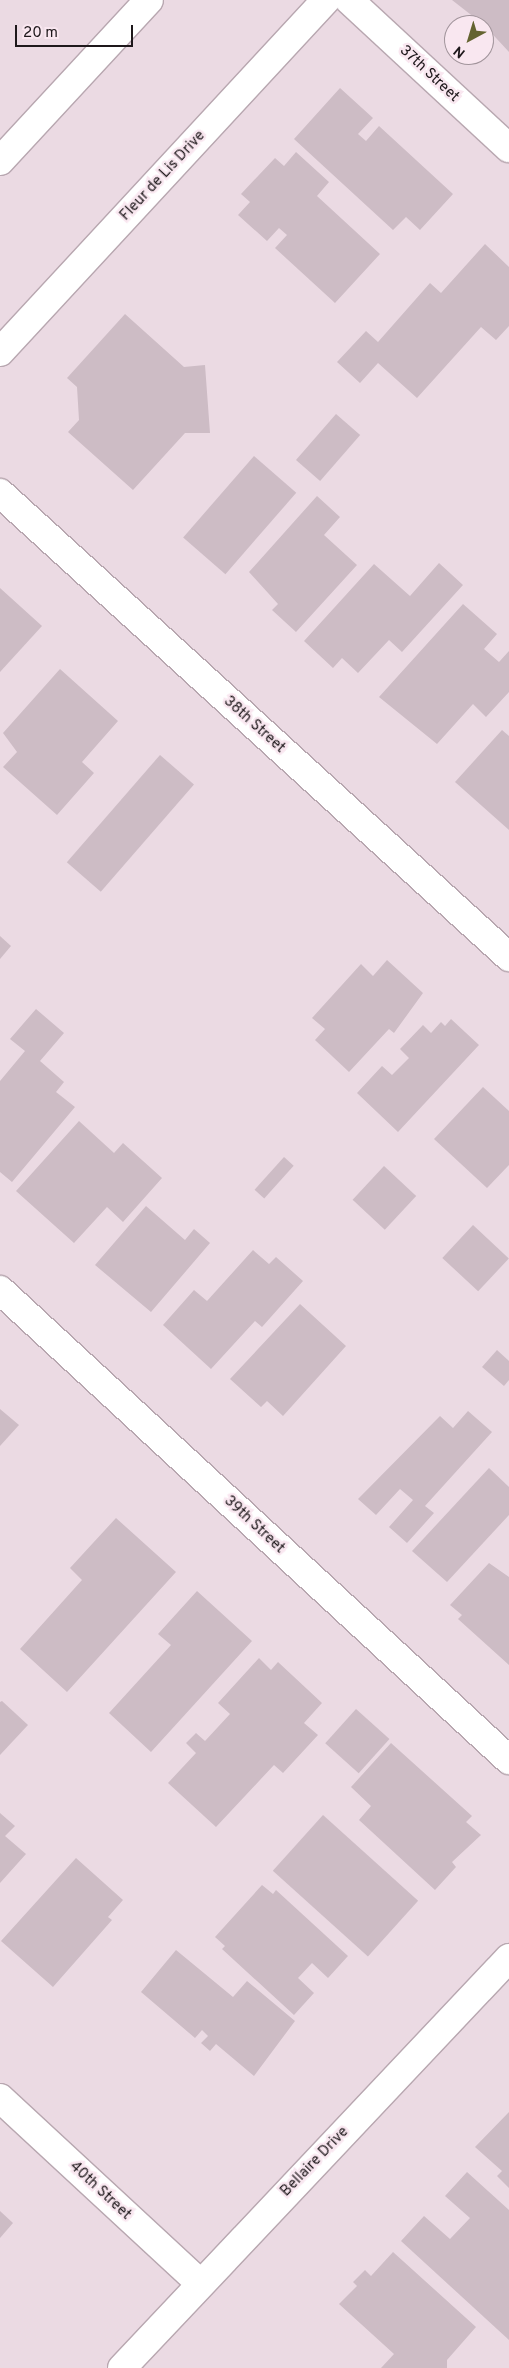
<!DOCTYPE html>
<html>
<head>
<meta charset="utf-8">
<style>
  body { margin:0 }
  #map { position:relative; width:509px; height:2368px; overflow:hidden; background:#ebdae3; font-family:Overpass,sans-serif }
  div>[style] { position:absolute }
  .building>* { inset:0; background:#cdbcc5; transform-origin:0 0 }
  .roads { filter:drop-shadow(1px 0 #b8a7b0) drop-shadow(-1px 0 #b8a7b0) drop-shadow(0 1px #b8a7b0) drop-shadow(0 -1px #b8a7b0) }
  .minor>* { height:28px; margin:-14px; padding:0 14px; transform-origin:14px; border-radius:14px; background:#fff }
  span { translate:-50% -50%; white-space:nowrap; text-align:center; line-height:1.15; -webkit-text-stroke:5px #f9e7f0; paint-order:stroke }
  .street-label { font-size:15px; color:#1e181b }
  .north { position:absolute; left:444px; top:15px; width:50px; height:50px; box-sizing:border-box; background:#f9e7f0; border:1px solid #a1949b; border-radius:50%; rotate:219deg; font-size:14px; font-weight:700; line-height:20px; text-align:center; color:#1e181b }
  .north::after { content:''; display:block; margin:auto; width:18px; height:22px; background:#646330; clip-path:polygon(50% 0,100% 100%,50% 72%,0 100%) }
  .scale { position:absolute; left:15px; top:25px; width:118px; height:22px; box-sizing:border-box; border:2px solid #1e181b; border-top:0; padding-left:6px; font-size:15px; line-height:18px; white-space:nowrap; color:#1e181b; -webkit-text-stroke:4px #f9e7f0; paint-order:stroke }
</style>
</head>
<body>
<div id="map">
  <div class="building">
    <i style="clip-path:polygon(452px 0,509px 0,509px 52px,484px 25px)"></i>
    <i style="clip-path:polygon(340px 88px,373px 118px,358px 134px,366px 141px,379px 126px,453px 194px,420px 230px,406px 217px,393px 230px,294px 139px)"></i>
    <i style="clip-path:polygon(296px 152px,329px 182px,317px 196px,380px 254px,335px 303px,275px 248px,287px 235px,279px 228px,267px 241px,238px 215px,250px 202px,241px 194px,275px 158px,284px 166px)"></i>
    <i style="clip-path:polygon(485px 244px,509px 267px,509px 326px,496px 340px,481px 327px,417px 398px,378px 363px,360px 383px,337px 362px,366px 331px,378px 342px,430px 283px,441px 293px)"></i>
    <i style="clip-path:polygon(125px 314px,184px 367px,205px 365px,210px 433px,185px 433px,133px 490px,68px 432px,79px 420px,77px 387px,67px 378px)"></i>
    <i style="left:336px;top:414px;width:32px;height:61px;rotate:41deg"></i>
    <i style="left:254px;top:456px;width:56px;height:108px;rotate:41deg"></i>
    <i style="clip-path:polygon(317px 496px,340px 517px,324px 535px,357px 565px,296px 632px,272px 610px,278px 604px,249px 572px)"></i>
    <i style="clip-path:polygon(439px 563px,463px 585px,402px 652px,389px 640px,358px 673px,342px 658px,333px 668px,304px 641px,374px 564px,410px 596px)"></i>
    <i style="clip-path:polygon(0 588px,42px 626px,0 672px)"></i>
    <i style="clip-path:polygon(463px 604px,497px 634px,484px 649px,499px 662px,509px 651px,509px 692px,486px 717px,473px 704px,437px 744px,379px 697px)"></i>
    <i style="clip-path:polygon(60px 669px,118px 721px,82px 762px,94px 773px,57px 815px,3px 767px,17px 752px,3px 733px)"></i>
    <i style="clip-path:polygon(502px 730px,509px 736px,509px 830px,455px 782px)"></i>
    <i style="left:160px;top:755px;width:45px;height:142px;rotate:41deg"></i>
    <i style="clip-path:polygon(0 936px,11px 946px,0 959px)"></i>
    <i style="clip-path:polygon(387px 960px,423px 993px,394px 1033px,389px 1029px,349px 1072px,315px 1040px,325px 1029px,312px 1018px,361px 964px,373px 976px)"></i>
    <i style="clip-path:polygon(36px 1009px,64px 1033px,40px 1061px,64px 1082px,56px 1092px,75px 1107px,12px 1182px,0 1172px,0 1081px,25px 1051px,10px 1039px)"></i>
    <i style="clip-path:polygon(451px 1019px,479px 1045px,398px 1132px,357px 1093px,382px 1066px,392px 1075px,409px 1058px,400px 1049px,423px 1025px,431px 1033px,441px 1022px,445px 1026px)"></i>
    <i style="clip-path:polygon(483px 1087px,509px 1111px,509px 1165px,487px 1188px,434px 1139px)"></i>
    <i style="clip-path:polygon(79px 1121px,114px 1153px,123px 1143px,162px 1178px,123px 1222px,107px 1207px,74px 1243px,16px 1191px)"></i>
    <i style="left:284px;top:1157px;width:13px;height:44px;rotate:42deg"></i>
    <i style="left:384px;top:1166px;width:44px;height:46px;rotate:43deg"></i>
    <i style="clip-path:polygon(146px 1206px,185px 1240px,194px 1229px,210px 1243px,151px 1312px,95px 1265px)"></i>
    <i style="left:473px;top:1225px;width:49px;height:45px;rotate:43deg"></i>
    <i style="clip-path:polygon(253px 1250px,269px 1264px,276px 1257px,303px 1281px,262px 1327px,255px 1321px,211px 1369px,163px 1325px,194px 1290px,207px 1301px)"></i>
    <i style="clip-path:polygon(300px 1304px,346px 1346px,283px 1416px,267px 1401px,261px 1407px,230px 1379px)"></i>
    <i style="clip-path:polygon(497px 1350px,509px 1361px,509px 1380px,504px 1386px,482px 1367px)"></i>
    <i style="clip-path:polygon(0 1409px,19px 1425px,0 1446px)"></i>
    <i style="clip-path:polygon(468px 1411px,492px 1432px,425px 1506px,434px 1513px,407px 1543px,389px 1527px,413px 1500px,400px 1489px,376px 1515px,358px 1499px,440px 1416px,453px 1428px)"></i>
    <i style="clip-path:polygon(489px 1468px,509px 1487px,509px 1515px,447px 1582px,412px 1551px)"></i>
    <i style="clip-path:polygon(116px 1518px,176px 1572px,67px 1692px,20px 1649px,82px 1580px,70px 1568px)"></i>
    <i style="clip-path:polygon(489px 1563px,509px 1577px,509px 1665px,458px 1619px,462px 1615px,450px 1605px)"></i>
    <i style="clip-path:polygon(197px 1591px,252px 1641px,151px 1752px,109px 1713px,171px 1645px,158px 1634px)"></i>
    <i style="clip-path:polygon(259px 1658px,271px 1670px,278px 1662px,322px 1703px,304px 1723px,318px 1735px,283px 1773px,274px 1765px,216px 1827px,168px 1783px,196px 1753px,186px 1743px,196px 1733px,205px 1741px,230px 1714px,218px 1703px)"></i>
    <i style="clip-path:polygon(2px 1701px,28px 1725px,0 1755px,0 1702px)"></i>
    <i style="left:356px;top:1709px;width:45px;height:46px;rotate:42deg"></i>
    <i style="clip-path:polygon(391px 1743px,472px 1816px,466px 1822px,481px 1835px,452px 1862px,456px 1867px,435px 1890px,359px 1820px,371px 1806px,351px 1787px)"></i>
    <i style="clip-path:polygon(0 1813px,15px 1826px,5px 1836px,26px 1854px,0 1883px)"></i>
    <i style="left:323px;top:1815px;width:128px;height:75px;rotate:42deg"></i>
    <i style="clip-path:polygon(76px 1858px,123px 1900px,108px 1917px,112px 1920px,53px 1987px,1px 1941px)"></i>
    <i style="clip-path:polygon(262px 1885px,273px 1894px,276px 1890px,348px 1956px,328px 1978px,312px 1963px,298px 1978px,314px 1993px,294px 2015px,222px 1949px,225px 1946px,215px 1937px)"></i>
    <i style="clip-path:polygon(176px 1950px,233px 1997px,247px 1981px,295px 2021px,254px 2076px,216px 2044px,210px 2051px,201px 2043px,208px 2036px,202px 2030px,195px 2038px,141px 1992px)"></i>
    <i style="clip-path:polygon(509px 2112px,509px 2188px,497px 2176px,502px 2171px,475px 2147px)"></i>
    <i style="clip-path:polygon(467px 2172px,509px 2210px,509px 2340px,401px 2241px,424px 2216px,450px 2239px,470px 2218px,445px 2196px)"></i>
    <i style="clip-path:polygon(0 2211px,13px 2223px,0 2238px)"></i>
    <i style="clip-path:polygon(393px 2252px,476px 2327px,447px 2360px,447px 2368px,381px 2368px,394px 2354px,339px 2304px,357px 2286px,353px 2282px,365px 2270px,371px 2276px)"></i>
  </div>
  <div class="roads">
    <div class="minor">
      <i style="left:349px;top:0;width:218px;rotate:42.8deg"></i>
      <i style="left:0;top:161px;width:219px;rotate:-47.2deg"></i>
      <i style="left:0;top:352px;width:480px;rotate:-47.2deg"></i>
      <i style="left:0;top:493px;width:689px;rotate:42.35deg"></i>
      <i style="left:0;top:1290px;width:693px;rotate:42.72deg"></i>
      <i style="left:0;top:2098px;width:272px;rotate:42.8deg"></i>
      <i style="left:122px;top:2368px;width:564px;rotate:-46.65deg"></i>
    </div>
  </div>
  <div class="street-label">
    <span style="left:429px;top:74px;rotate:43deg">37th Street</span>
    <span style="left:163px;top:176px;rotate:-47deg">Fleur de Lis Drive</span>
    <span style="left:254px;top:725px;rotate:42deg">38th Street</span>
    <span style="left:254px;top:1525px;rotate:43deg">39th Street</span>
    <span style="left:315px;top:2162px;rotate:-46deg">Bellaire Drive</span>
    <span style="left:100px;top:2191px;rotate:43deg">40th Street</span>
  </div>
  <div class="north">N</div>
  <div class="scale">20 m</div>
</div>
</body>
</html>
